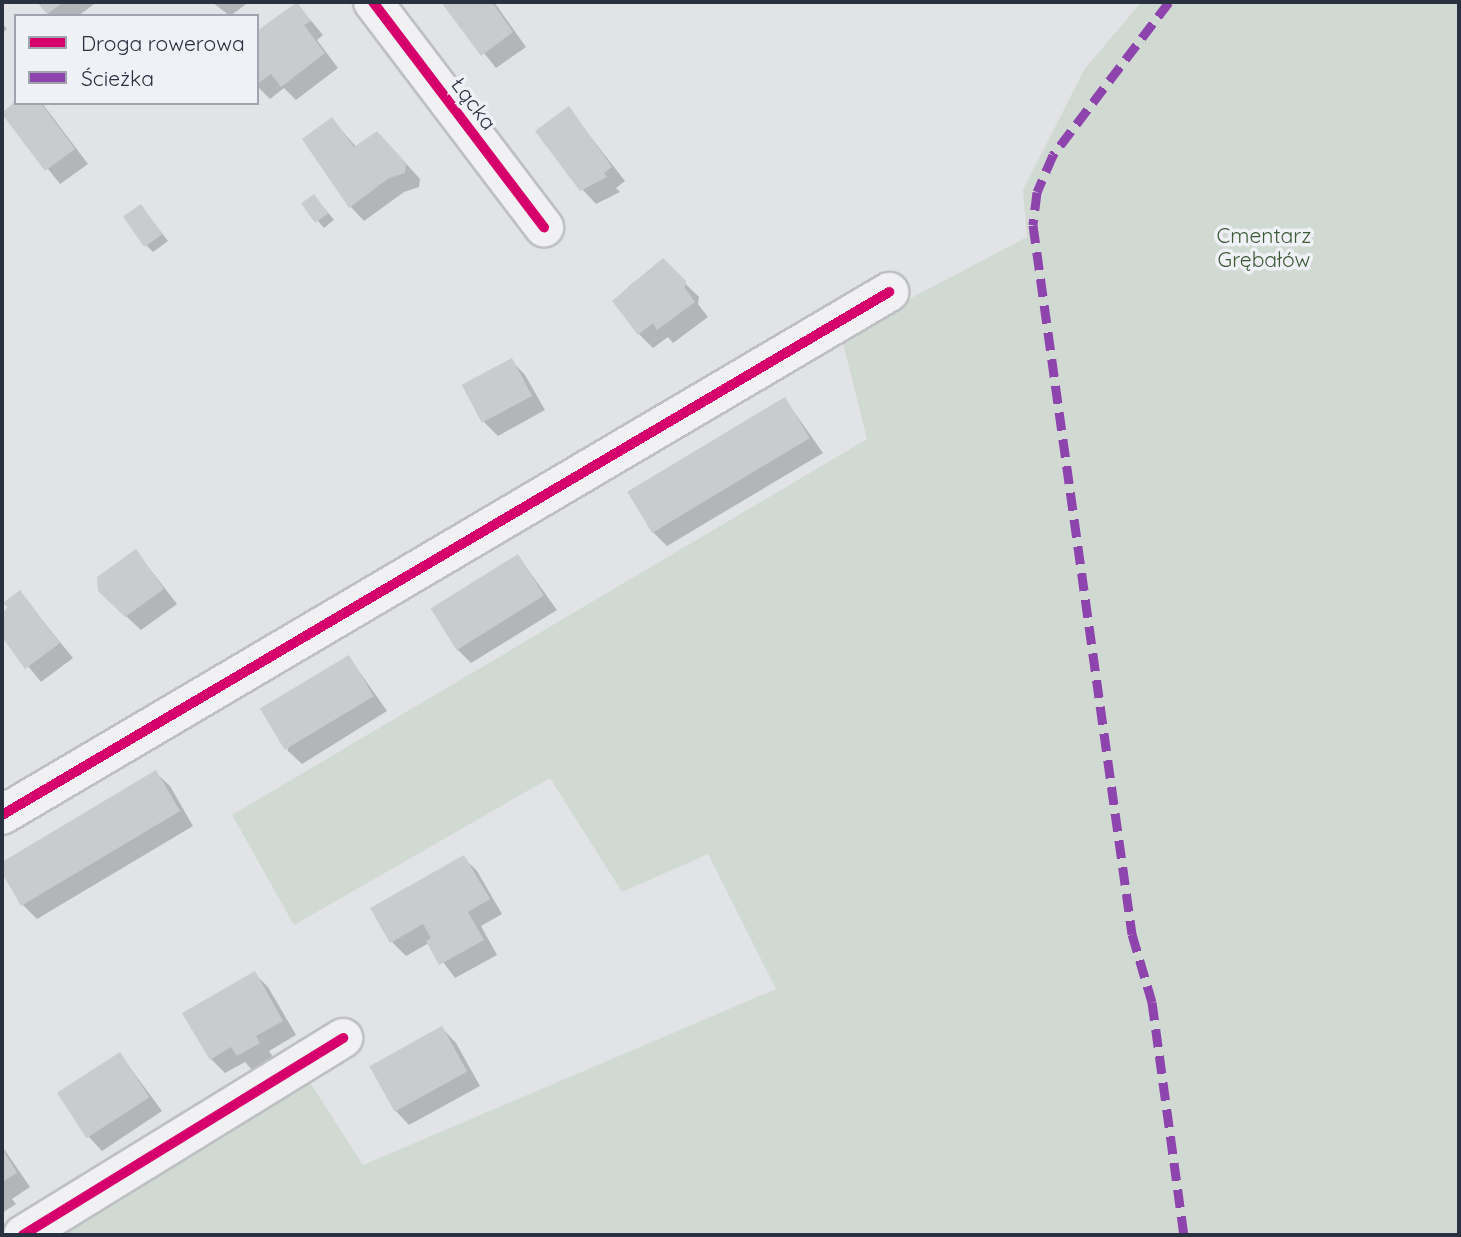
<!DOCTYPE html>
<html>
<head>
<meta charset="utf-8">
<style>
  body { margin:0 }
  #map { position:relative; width:1461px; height:1237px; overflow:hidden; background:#e1e3e6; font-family:Quicksand,sans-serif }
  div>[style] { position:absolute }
  .green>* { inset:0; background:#d1dad2 }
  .shadow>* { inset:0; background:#0003; transform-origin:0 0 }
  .building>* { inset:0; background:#c9cbce; transform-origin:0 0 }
  .roads { filter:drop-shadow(2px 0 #bec0c3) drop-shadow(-2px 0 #bec0c3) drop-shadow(0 2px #bec0c3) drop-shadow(0 -2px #bec0c3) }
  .minor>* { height:38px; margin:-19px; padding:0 19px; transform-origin:19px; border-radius:19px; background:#f1f1f3 }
  .quiet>* { height:9px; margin-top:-4.5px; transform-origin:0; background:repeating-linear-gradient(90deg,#8e44ad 0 18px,transparent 0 27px) }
  .cycleway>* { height:10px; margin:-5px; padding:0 5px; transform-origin:5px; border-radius:5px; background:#d6006c }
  span { translate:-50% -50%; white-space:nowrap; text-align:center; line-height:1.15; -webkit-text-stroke:7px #eff1f6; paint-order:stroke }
  .street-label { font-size:21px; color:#29303f }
  .park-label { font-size:21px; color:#3c5a36 }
  .frame { position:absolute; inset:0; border:4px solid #29303f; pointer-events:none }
  .legend { position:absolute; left:14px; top:14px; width:245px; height:91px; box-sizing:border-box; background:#eff1f6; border:2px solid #a0a4ad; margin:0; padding:9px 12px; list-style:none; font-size:21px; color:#29303f }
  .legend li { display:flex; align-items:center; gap:14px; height:35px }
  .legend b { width:35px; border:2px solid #a0a4ad }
</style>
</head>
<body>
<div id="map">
  <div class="green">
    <i style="clip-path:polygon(1141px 2px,1459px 2px,1459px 1235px,39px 1235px,304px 1073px,363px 1165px,776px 989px,708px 854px,622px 892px,550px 778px,294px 925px,232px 815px,867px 439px,841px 335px,1027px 237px,1023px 190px,1084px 70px)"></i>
  </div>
  <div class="shadow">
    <i style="clip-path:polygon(40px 2px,97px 2px,78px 16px,50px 16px)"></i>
    <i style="clip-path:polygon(212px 2px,249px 2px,230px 16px)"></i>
    <i style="clip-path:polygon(443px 2px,494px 2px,526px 47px,496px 68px)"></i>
    <i style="clip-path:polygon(297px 4px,323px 35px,317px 40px,338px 68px,296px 100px,284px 88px,270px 99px,257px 86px,257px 34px)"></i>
    <i style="clip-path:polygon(2px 23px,7px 29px,2px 33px)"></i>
    <i style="clip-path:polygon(16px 102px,42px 103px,88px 164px,60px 184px,3px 112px)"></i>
    <i style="clip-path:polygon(569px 109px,625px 181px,616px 188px,620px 192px,596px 204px,582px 189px)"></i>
    <i style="clip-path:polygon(332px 119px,357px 148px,391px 147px,420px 179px,419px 187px,404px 192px,364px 221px,350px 206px)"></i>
    <i style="left:314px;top:196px;width:31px;height:13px;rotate:50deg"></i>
    <i style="clip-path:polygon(141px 206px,168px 241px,153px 252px,146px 245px)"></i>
    <i style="clip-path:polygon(662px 261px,699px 297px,698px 304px,708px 317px,673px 343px,668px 337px,653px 348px,639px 334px,628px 287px)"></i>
    <i style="clip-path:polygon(511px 360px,525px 375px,545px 410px,498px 436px,484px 422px)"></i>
    <i style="clip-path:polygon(785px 399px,823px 453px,667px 546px,653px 532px)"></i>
    <i style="clip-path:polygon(136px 551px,177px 604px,141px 630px,114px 605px)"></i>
    <i style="clip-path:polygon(518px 556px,557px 610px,471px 663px,457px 649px)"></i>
    <i style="clip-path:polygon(20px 593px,73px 658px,41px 682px,2px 634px,2px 615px)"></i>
    <i style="clip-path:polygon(349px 657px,387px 711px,302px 764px,287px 750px)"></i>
    <i style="clip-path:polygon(155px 772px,170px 786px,193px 826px,37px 919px,23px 905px,2px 864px)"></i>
    <i style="clip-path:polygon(463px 857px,477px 871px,502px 914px,481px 926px,497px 955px,455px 978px,429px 943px,406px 956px,392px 942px)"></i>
    <i style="clip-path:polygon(254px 973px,268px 987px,296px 1035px,269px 1051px,273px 1057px,252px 1070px,245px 1062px,225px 1073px,211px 1059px)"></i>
    <i style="clip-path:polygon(442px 1028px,456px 1043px,480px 1086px,409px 1125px,395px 1110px)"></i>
    <i style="clip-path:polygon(120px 1054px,162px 1111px,102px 1151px,88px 1136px)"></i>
    <i style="clip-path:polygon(2px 1146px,30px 1187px,12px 1199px,16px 1204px,2px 1213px)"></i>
  </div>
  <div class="building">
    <i style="clip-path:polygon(37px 2px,64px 2px,47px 14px)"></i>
    <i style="clip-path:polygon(297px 2px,311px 21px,304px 25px,325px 53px,281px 87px,271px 74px,257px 84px,257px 31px)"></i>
    <i style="clip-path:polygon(441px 2px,492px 2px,513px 32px,481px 56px)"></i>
    <i style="clip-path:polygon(16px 100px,41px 103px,75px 149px,45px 171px,2px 114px)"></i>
    <i style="clip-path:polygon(569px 106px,612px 167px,604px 173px,607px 177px,580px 191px,535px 131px)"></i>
    <i style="clip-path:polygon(332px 117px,354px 147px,377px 131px,406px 163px,405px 173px,389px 178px,349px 208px,302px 139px)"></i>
    <i style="left:314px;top:194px;width:24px;height:16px;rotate:54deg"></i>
    <i style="left:141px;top:204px;width:37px;height:22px;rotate:55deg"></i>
    <i style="clip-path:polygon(663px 258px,686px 281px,685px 288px,695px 302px,657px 330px,653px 323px,638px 335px,612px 301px)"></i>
    <i style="left:512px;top:358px;width:43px;height:57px;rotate:62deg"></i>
    <i style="left:785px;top:397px;width:48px;height:184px;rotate:59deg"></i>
    <i style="clip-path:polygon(136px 549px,164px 589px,125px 617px,98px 591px,97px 577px)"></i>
    <i style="left:518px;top:554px;width:49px;height:103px;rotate:58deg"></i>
    <i style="clip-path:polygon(20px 590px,60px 643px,25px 669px,2px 637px,2px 613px,8px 608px,3px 603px)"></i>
    <i style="left:349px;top:655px;width:48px;height:104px;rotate:59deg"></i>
    <i style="clip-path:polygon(156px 770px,180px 811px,21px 906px,2px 873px,2px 862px)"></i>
    <i style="clip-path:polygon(464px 855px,490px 899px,468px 912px,484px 940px,439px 965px,426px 941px,431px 938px,423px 924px,390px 943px,370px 908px)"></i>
    <i style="clip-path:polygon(255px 971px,283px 1021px,256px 1036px,260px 1043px,237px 1056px,231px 1047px,210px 1060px,182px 1013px)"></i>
    <i style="left:442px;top:1026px;width:52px;height:83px;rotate:61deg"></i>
    <i style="left:120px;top:1052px;width:54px;height:75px;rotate:57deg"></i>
    <i style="clip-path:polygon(2px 1148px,17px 1173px,2px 1182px)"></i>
  </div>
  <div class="roads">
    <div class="minor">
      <i style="left:373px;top:2px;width:283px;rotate:52.8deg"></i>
      <i style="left:2px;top:815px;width:1030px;rotate:-30.52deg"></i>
      <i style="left:23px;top:1235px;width:376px;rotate:-31.6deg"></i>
    </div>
  </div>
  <div class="quiet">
    <i style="left:1169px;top:2px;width:192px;rotate:127.2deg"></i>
    <i style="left:1053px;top:155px;width:40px;rotate:113.4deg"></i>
    <i style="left:1037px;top:192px;width:33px;rotate:97deg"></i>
    <i style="left:1033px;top:225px;width:716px;rotate:82.05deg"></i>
    <i style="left:1132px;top:934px;width:71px;rotate:73.6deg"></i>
    <i style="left:1152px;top:1002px;width:235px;rotate:82.2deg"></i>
  </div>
  <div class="cycleway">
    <i style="left:373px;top:2px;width:283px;rotate:52.8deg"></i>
    <i style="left:2px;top:815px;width:1030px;rotate:-30.52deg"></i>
    <i style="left:23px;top:1235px;width:376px;rotate:-31.6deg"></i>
  </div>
  <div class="street-label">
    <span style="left:474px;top:103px;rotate:53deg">Łącka</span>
  </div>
  <div class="park-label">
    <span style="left:1264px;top:247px">Cmentarz<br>Grębałów</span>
  </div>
  <div class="frame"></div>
  <ul class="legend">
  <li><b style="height:9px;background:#d6006c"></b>Droga rowerowa</li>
  <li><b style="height:9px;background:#8e44ad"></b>Ścieżka</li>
  </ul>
</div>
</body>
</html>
